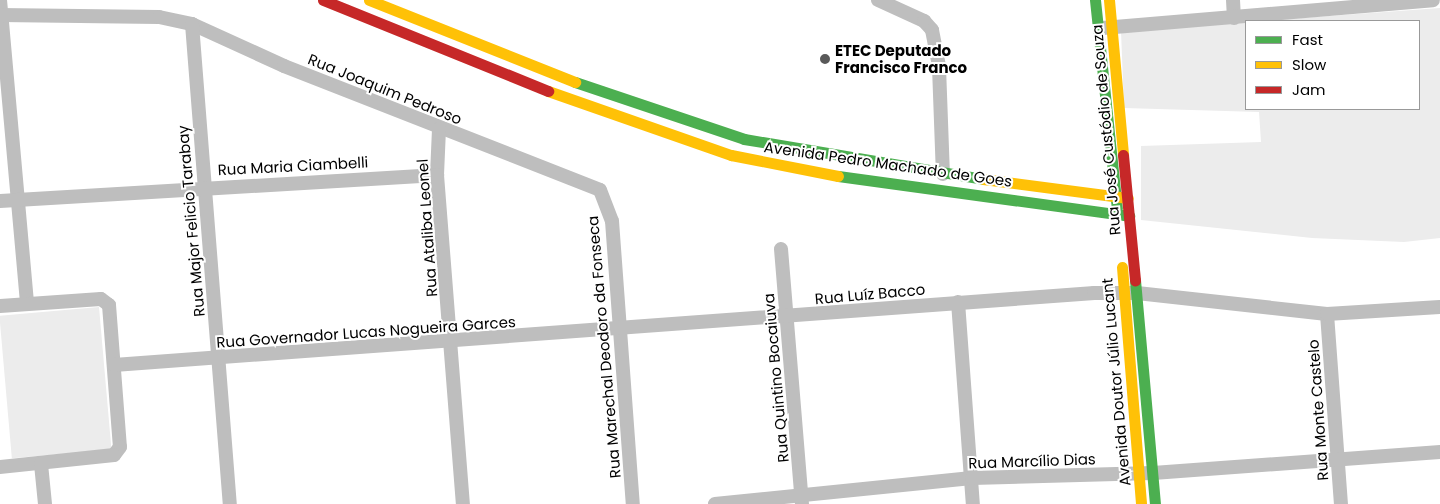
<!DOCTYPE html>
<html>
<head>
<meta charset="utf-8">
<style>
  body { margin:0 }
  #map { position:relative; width:1440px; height:504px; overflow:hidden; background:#fff; font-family:Poppins,sans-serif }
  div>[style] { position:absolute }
  .green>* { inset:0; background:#ececec; transform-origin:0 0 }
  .street>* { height:14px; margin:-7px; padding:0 7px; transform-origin:7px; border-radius:7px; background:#bebebe }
  .fast>* { height:11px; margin:-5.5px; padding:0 5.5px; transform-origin:5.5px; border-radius:5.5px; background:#4caf50 }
  .slow>* { height:11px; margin:-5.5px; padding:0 5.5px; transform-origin:5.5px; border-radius:5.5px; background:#ffc107 }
  .jam>* { height:11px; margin:-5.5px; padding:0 5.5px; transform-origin:5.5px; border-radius:5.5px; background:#c62828 }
  .dots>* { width:14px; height:14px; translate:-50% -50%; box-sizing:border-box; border:2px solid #fff; border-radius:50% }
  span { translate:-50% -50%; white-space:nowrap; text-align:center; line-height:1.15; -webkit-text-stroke:4px #fff; paint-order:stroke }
  .poi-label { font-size:15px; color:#000; font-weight:700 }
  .left { translate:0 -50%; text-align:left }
  .street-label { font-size:15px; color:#000 }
  .legend { position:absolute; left:1245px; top:20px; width:175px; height:90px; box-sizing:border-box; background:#fff; border:1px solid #999; margin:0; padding:6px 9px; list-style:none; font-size:15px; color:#000 }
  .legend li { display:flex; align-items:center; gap:10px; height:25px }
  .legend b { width:25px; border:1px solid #999 }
</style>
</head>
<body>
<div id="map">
  <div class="green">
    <i style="clip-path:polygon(1440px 8px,1440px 238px,1404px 242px,1312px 238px,1141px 220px,1141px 146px,1261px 142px,1259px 112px,1124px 108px,1121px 31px,1246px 22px,1246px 109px,1419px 109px,1419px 21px,1258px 21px)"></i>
    <i style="left:99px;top:307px;width:143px;height:100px;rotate:85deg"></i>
  </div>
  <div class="street">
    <i style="left:0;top:0;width:305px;rotate:84.9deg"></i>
    <i style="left:878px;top:0;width:51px;rotate:24.5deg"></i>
    <i style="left:924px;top:21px;width:12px;rotate:48deg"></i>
    <i style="left:932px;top:30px;width:38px;rotate:79deg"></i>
    <i style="left:939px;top:67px;width:107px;rotate:87.9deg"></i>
    <i style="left:1233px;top:0;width:18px;rotate:87deg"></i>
    <i style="left:0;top:15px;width:159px;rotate:0.7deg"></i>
    <i style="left:159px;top:17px;width:34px;rotate:12deg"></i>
    <i style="left:192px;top:24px;width:101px;rotate:24.5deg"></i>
    <i style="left:284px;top:66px;width:339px;rotate:21.4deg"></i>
    <i style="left:600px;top:190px;width:33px;rotate:69deg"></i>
    <i style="left:612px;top:221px;width:284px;rotate:85.8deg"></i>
    <i style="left:192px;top:24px;width:482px;rotate:85.5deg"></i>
    <i style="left:1103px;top:28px;width:331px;rotate:-4.8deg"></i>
    <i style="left:439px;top:129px;width:46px;rotate:92.5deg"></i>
    <i style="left:437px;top:175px;width:330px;rotate:85.5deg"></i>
    <i style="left:0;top:201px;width:438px;rotate:-3.4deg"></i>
    <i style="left:781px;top:249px;width:256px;rotate:85.3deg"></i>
    <i style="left:958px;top:302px;width:203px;rotate:85.8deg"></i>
    <i style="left:0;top:306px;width:101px;rotate:-4deg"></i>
    <i style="left:101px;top:299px;width:10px;rotate:37deg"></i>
    <i style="left:109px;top:305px;width:142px;rotate:85.6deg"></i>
    <i style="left:120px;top:447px;width:10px;rotate:127deg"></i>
    <i style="left:114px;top:455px;width:115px;rotate:174deg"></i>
    <i style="left:1327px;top:314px;width:191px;rotate:85.8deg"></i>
    <i style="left:114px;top:365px;width:983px;rotate:-4.2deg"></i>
    <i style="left:1094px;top:293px;width:43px"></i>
    <i style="left:1137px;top:293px;width:191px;rotate:6.3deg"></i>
    <i style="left:1327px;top:314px;width:113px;rotate:-3.5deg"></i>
    <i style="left:41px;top:464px;width:40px;rotate:84.3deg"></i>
    <i style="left:715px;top:504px;width:258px;rotate:-5.8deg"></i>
    <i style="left:972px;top:478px;width:181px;rotate:-1.6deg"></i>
    <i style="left:1153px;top:473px;width:288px;rotate:-4.2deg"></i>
  </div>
  <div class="fast">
    <i style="left:1095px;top:0;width:209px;rotate:84deg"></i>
    <i style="left:575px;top:82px;width:178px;rotate:18.6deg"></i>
    <i style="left:744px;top:139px;width:242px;rotate:9.5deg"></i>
    <i style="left:838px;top:176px;width:294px;rotate:7.8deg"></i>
    <i style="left:1135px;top:280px;width:225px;rotate:84.9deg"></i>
  </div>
  <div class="slow">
    <i style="left:369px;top:0;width:222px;rotate:21.7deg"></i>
    <i style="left:1109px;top:0;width:156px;rotate:84.8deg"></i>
    <i style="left:548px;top:91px;width:194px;rotate:19.3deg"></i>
    <i style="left:731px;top:155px;width:109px;rotate:11.1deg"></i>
    <i style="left:983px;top:179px;width:146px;rotate:7.5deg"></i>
    <i style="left:1122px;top:267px;width:238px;rotate:85.4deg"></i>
  </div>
  <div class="jam">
    <i style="left:323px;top:0;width:243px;rotate:22deg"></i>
    <i style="left:1123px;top:155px;width:126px;rotate:84.5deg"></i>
  </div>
  <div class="dots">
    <i style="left:825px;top:59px;background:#595959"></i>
  </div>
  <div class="poi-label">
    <span class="left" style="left:835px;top:59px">ETEC Deputado<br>Francisco Franco</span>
  </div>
  <div class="street-label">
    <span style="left:385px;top:89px;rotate:22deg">Rua Joaquim Pedroso</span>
    <span style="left:1106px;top:130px;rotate:-95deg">Rua José Custódio de Souza</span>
    <span style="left:888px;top:164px;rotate:8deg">Avenida Pedro Machado de Goes</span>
    <span style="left:293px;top:166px;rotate:-3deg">Rua Maria Ciambelli</span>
    <span style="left:191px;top:221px;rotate:-95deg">Rua Major Felicio Tarabay</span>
    <span style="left:427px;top:228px;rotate:-94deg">Rua Ataliba Leonel</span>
    <span style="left:870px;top:294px;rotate:-5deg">Rua Luíz Bacco</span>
    <span style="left:366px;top:332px;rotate:-4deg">Rua Governador Lucas Nogueira Garces</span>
    <span style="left:604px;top:347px;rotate:-95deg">Rua Marechal Deodoro da Fonseca</span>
    <span style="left:776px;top:378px;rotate:-95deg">Rua Quintino Bocaiuva</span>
    <span style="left:1116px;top:382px;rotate:-95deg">Avenida Doutor Júlio Lucant</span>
    <span style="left:1318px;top:410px;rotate:-94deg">Rua Monte Castelo</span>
    <span style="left:1032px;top:461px;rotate:-2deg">Rua Marcílio Dias</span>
  </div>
  <ul class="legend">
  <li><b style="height:6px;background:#4caf50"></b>Fast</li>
  <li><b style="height:6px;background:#ffc107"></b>Slow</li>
  <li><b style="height:6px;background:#c62828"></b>Jam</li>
  </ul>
</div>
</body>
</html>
